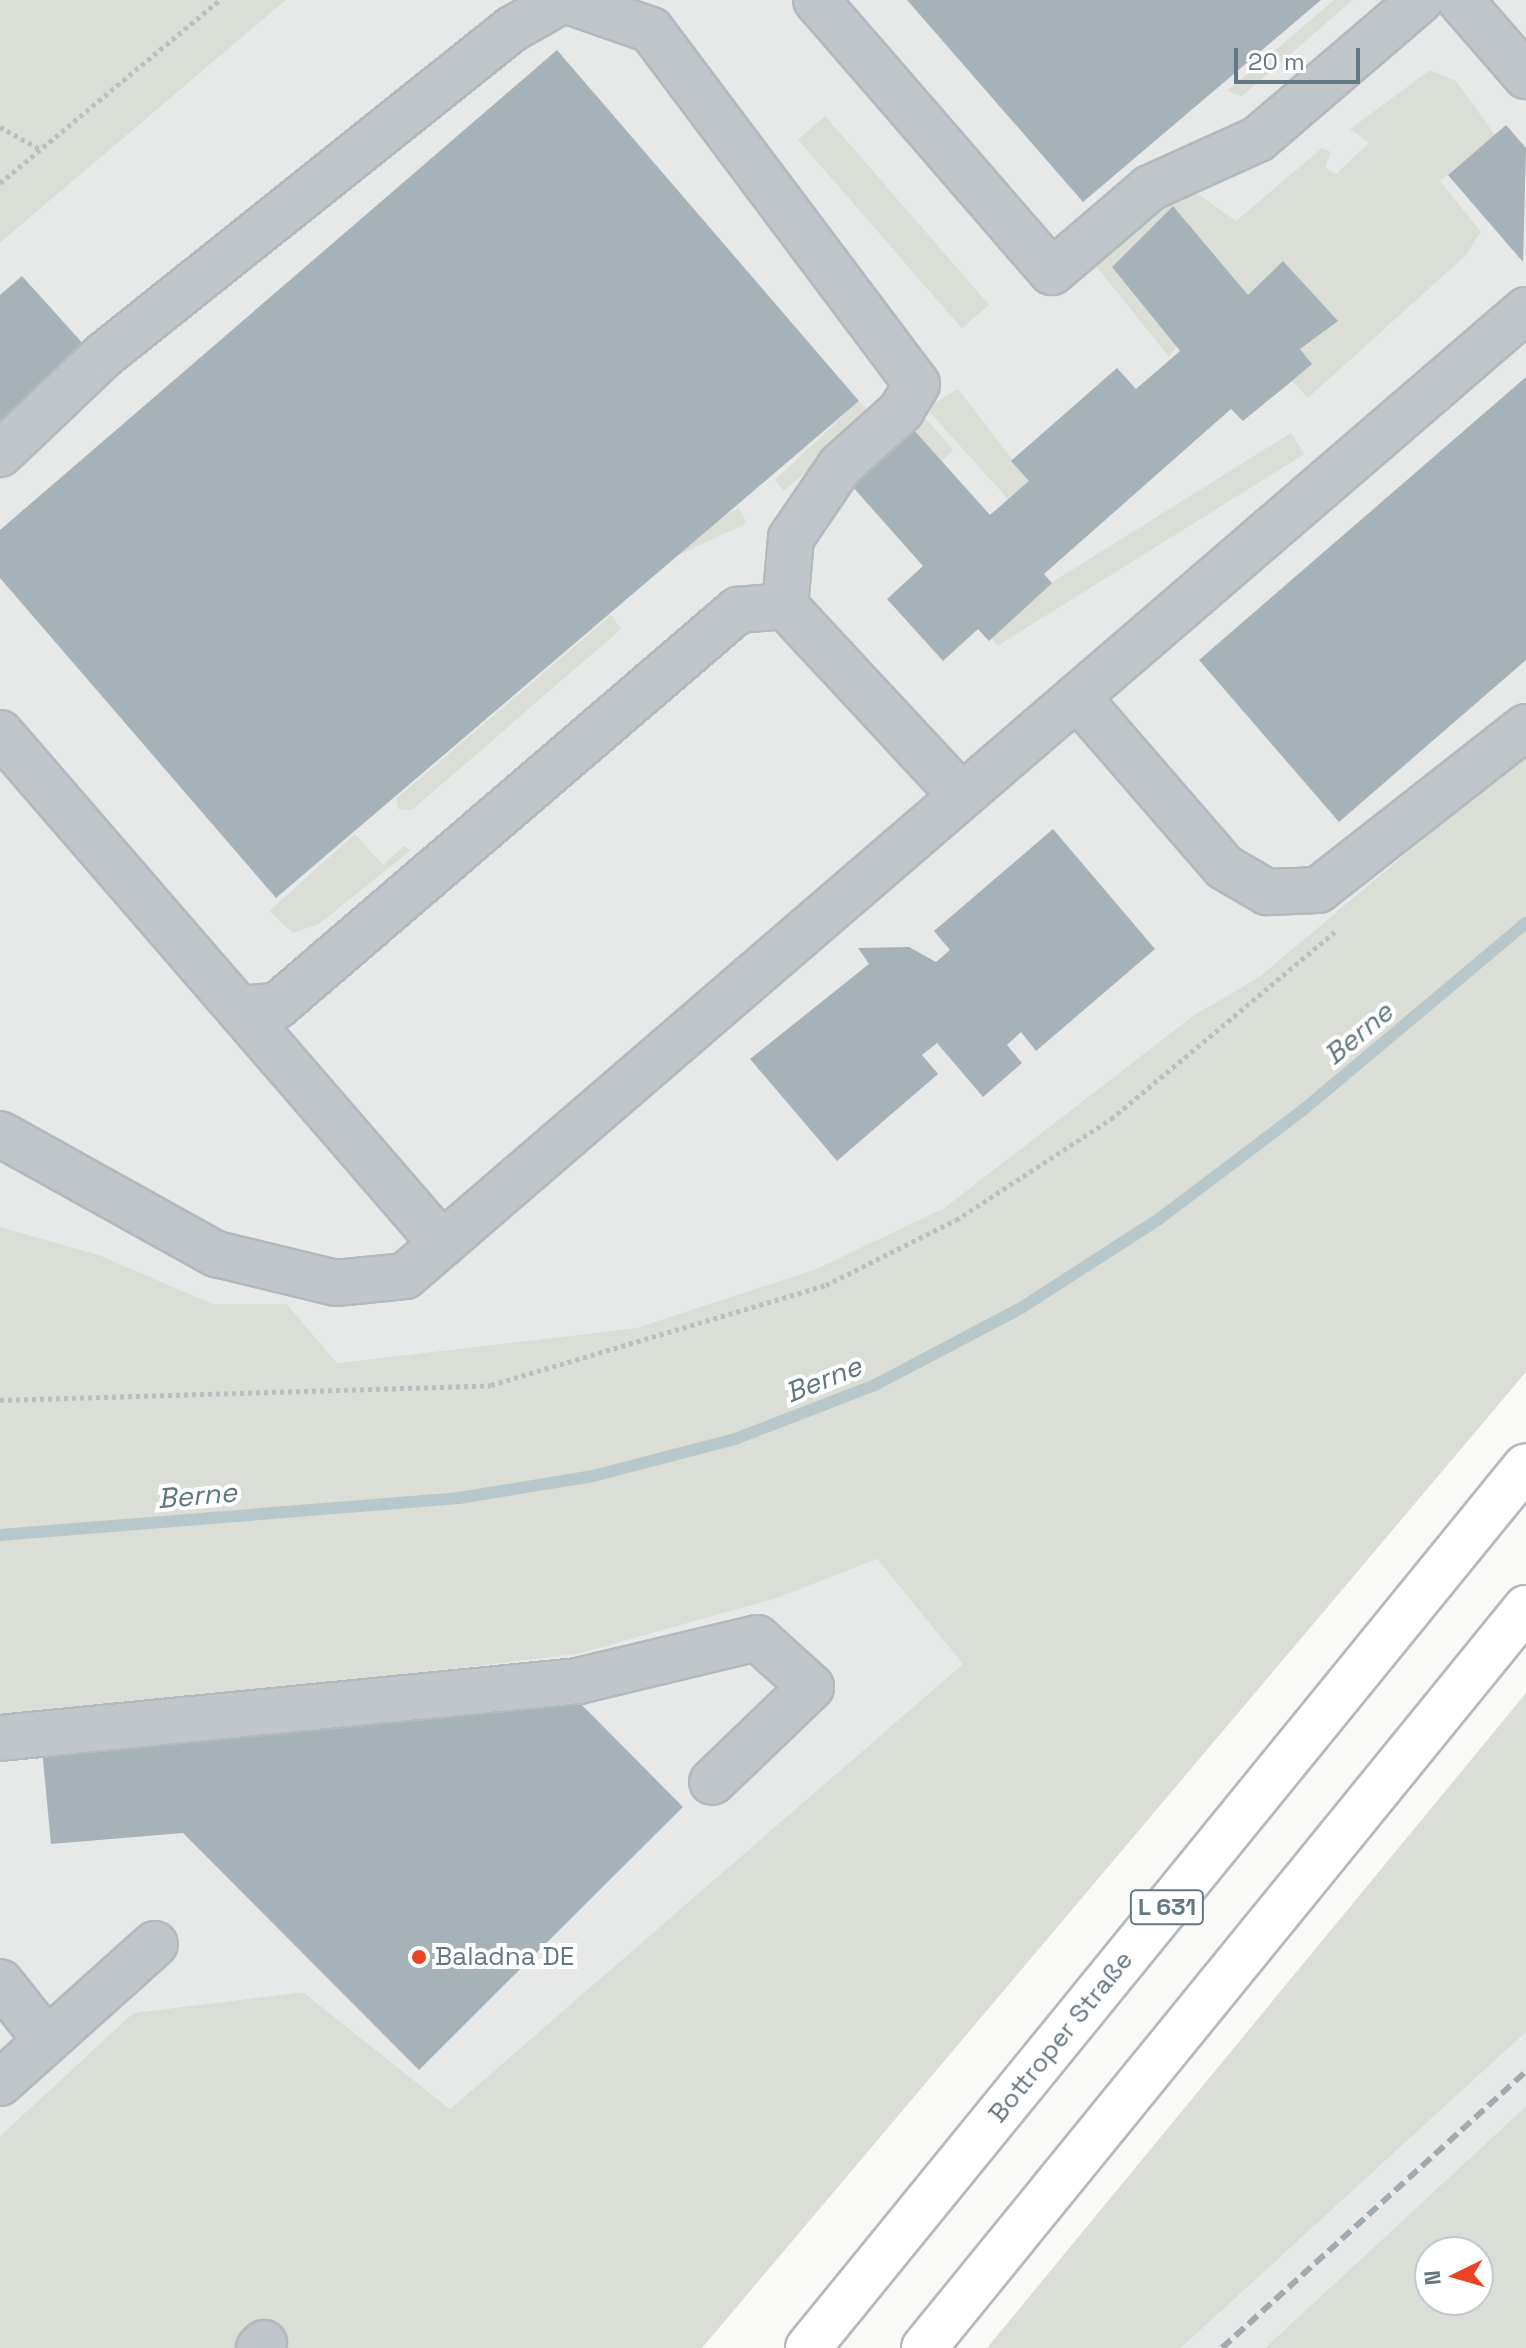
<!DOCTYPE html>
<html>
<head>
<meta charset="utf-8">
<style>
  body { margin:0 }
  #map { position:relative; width:1526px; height:2348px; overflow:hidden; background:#f9f9f7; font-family:"Space Grotesk",sans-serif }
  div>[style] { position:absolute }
  .built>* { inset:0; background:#e7e9e8 }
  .green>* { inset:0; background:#daded6; transform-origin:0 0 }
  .stream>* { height:12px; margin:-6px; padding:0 6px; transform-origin:6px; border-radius:6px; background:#b8c7ca }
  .building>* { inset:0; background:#a6b2b7 }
  .path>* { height:5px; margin-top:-2.5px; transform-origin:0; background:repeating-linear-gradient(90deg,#babfc1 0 4px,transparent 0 8px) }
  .roads { filter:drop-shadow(2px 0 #b3babe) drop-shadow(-2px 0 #b3babe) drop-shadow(0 2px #b3babe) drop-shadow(0 -2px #b3babe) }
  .minor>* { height:44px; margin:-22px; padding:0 22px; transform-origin:22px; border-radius:22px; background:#c0c6c9 }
  .major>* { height:44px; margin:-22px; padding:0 22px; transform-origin:22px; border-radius:22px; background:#fff }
  .rail>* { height:6px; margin-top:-3px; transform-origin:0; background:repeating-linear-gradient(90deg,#a1aaaf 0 12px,transparent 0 18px) }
  .dots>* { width:22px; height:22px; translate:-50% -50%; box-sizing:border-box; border:4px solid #fff; border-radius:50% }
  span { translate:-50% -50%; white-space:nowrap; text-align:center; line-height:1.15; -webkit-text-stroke:8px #fff; paint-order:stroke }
  .shield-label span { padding:2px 6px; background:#fff; border:2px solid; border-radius:6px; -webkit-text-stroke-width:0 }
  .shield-label { font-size:24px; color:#637883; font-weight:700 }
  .poi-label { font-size:26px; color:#637883 }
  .left { translate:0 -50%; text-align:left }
  .street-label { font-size:26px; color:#637883 }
  .water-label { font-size:28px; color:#5e777d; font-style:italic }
  .north { position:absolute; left:1414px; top:2236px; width:80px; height:80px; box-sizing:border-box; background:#fff; border:2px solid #c1c9cd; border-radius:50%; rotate:265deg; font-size:22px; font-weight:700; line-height:32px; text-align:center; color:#637883 }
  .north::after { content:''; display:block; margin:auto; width:28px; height:36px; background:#eb4425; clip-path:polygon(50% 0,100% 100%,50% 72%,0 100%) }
  .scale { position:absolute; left:1234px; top:48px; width:126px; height:36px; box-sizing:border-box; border:4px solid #637883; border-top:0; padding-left:10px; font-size:24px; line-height:28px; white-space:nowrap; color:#637883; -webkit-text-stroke:6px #fff; paint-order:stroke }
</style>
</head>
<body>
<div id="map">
  <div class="built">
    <i style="clip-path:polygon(286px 0,1526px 0,1526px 753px,1259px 977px,1194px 1015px,944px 1208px,816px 1269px,636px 1328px,337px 1363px,287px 1304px,213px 1304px,99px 1255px,0 1227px,0 243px)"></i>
    <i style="clip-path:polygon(877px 1559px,964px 1664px,450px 2109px,303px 1992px,133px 2013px,0 2136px,0 1722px,780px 1597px)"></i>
    <i style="clip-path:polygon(1526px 2032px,1526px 2106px,1265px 2348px,1181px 2348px)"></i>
  </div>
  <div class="green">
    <i style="clip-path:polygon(0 0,286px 0,0 243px)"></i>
    <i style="clip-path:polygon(1334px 0,1353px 0,1242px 96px,1227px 91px)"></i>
    <i style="clip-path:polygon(1430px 70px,1456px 81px,1495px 135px,1440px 181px,1481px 232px,1465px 256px,1308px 398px,1292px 381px,1312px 364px,1300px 349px,1337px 321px,1282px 262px,1248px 295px,1173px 206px,1112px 267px,1176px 347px,1169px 357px,1096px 266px,1188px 187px,1236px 221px,1322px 148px,1331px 152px,1325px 167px,1336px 174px,1369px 143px,1350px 129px)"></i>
    <i style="left:825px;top:116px;width:250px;height:36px;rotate:49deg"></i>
    <i style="clip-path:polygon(958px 389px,1029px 481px,1008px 499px,926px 408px)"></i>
    <i style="clip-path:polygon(859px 401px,872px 415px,784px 491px,775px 480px)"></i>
    <i style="clip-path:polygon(921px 413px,953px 450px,942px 461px,913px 429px)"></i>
    <i style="left:1291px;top:433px;width:25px;height:362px;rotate:58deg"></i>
    <i style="left:739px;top:508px;width:17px;height:97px;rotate:65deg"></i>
    <i style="clip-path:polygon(611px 615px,621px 629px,412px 810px,398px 809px,396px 799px)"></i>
    <i style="clip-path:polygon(1526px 753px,1526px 1372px,702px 2348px,0 2348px,0 2136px,133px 2013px,303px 1992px,450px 2109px,963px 1664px,877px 1559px,780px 1597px,577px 1654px,0 1722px,0 1227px,99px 1255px,213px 1304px,287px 1304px,337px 1363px,636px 1328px,816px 1269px,944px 1208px,1194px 1015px,1259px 977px)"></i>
    <i style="clip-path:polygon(355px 834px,383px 865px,404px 846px,411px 850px,319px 924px,293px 933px,269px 911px)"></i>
    <i style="clip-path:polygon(1526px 1693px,1526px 2032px,1181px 2348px,987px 2348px)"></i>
    <i style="clip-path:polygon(evenodd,1526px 2106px,1526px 2348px,1265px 2348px,1526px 2106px,1478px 2252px,1478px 2300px,1430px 2300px,1430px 2252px,1478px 2252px)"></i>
  </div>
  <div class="stream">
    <i style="left:0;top:1535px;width:460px;rotate:-4.6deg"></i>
    <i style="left:459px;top:1498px;width:136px;rotate:-9.3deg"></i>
    <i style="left:593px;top:1476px;width:147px;rotate:-14.6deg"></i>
    <i style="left:735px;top:1439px;width:150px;rotate:-21.1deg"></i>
    <i style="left:875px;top:1385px;width:165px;rotate:-27.8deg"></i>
    <i style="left:1021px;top:1308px;width:164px;rotate:-32.8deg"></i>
    <i style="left:1159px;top:1219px;width:181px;rotate:-37.1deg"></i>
    <i style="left:1303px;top:1110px;width:291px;rotate:-40deg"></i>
  </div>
  <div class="building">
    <i style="clip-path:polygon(907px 0,1321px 0,1083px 202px)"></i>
    <i style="clip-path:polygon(557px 50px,859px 401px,276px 898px,0 578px,0 530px)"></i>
    <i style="clip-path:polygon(1506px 125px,1526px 148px,1523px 262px,1448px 175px)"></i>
    <i style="clip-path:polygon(1173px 206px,1248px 295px,1283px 261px,1338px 321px,1300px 349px,1312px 364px,1292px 381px,1243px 421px,1231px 409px,1044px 574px,1052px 583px,989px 641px,978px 629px,943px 661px,887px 599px,923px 566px,851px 485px,913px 429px,990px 515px,1029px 481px,1011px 461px,1117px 368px,1136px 389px,1180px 351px,1112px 267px)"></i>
    <i style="clip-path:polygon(22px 276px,86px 347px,0 420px,0 295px)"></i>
    <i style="clip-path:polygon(1526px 377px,1526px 660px,1339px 822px,1199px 660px)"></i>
    <i style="clip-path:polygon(1053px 829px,1155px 949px,1036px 1051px,1021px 1032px,1007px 1045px,1022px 1063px,983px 1097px,937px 1043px,922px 1055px,938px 1074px,837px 1161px,750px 1059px,869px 964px,858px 948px,909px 947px,936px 962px,950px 950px,934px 931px)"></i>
    <i style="clip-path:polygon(580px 1703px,683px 1807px,419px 2070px,183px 1833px,51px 1844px,42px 1749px)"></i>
  </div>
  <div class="path">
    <i style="left:0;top:127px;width:46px;rotate:28.8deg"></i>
    <i style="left:0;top:183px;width:286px;rotate:-39.8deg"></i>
    <i style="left:0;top:1400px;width:491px;rotate:-1.7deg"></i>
    <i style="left:491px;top:1385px;width:350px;rotate:-16.6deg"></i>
    <i style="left:826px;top:1285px;width:145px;rotate:-26.6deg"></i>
    <i style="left:956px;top:1220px;width:185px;rotate:-33.1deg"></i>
    <i style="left:1111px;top:1119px;width:296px;rotate:-39.9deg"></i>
  </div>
  <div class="roads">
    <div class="minor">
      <i style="left:565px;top:0;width:91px;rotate:19.2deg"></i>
      <i style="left:651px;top:30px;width:443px;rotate:53.1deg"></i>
      <i style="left:917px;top:384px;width:31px;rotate:121deg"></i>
      <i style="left:901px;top:411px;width:82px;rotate:138deg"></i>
      <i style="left:840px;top:466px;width:87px;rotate:124.2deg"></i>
      <i style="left:791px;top:538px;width:68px;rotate:95deg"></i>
      <i style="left:816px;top:0;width:360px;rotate:49.1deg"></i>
      <i style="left:1052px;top:272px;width:129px;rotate:-40.6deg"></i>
      <i style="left:1150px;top:188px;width:119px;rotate:-24.4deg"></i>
      <i style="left:1258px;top:139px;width:213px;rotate:-40.6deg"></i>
      <i style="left:1460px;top:0;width:101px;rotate:49deg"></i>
      <i style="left:0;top:454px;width:144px;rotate:-43.6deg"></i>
      <i style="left:104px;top:355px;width:522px;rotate:-38.63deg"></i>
      <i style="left:512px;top:29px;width:59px;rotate:-29.6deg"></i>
      <i style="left:1077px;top:697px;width:225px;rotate:49.1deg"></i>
      <i style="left:1224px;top:867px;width:50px;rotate:30.2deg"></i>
      <i style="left:1267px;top:892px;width:51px;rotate:-2.2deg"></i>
      <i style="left:1318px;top:890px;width:264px;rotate:-38.1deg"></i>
      <i style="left:0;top:733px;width:676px;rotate:49.14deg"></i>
      <i style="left:240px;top:1009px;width:37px;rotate:-5deg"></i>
      <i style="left:277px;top:1006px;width:608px;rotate:-40.66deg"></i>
      <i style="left:738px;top:610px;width:47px;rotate:-4.9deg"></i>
      <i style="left:785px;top:606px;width:257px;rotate:47.1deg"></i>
      <i style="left:0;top:1134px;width:247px;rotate:29.1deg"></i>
      <i style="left:216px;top:1254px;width:123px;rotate:13.6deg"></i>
      <i style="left:336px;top:1283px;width:69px;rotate:-5.8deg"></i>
      <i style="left:405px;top:1276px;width:1480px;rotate:-40.75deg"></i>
      <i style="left:0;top:1738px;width:581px;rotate:-5.63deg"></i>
      <i style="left:578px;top:1681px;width:184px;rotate:-13.5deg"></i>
      <i style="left:757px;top:1638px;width:73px;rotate:42.2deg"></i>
      <i style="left:811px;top:1687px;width:137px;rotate:136.2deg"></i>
      <i style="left:0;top:1982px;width:75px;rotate:51.5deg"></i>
      <i style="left:0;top:2083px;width:208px;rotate:-41.9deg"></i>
      <i style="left:259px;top:2348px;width:7px;rotate:-45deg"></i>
    </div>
    <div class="major">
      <i style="left:808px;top:2348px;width:1137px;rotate:-50.85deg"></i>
      <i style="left:924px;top:2348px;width:954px;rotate:-50.87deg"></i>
    </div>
  </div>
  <div class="rail">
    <i style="left:1222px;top:2348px;width:411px;rotate:-42.3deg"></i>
  </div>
  <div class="dots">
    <i style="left:419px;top:1957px;background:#eb4425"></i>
  </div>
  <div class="shield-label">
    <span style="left:1167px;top:1907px">L 631</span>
  </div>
  <div class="poi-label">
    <span class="left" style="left:435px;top:1957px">Baladna DE</span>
  </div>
  <div class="street-label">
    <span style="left:1061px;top:2037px;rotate:-51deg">Bottroper Straße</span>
  </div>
  <div class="water-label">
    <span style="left:1358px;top:1033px;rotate:-40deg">Berne</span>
    <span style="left:823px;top:1379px;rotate:-22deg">Berne</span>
    <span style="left:197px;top:1495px;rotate:-5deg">Berne</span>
  </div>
  <div class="north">N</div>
  <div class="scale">20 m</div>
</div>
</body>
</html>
